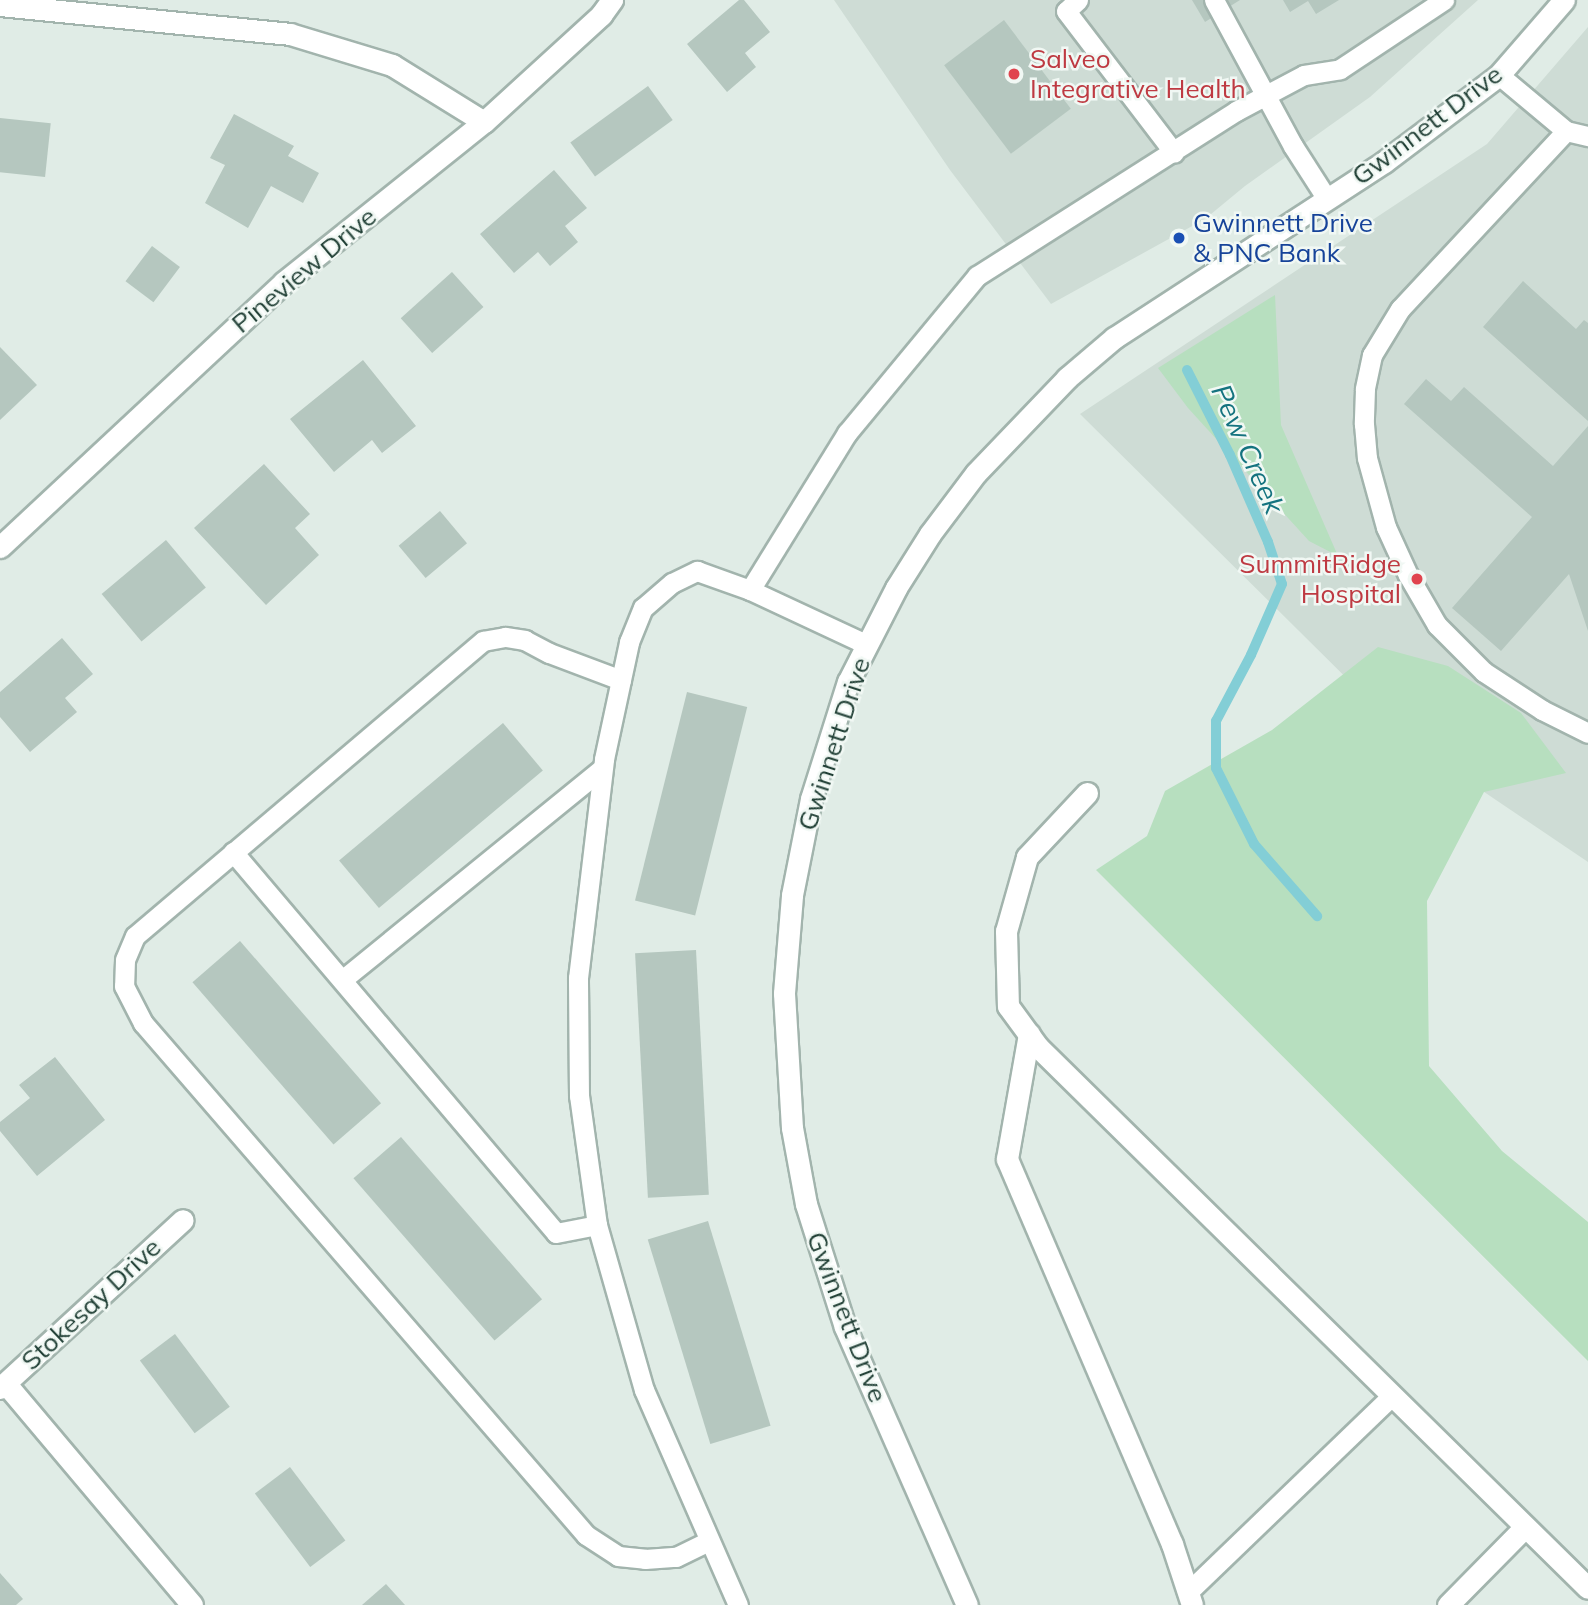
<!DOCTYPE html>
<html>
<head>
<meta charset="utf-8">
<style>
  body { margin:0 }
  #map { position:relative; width:1588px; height:1605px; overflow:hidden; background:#e0ece6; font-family:Mulish,sans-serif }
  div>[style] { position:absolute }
  .built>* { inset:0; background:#cedcd5 }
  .green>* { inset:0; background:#b7dfbf }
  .stream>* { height:10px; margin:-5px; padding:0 5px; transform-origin:5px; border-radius:5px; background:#83ced6 }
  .building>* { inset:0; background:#b5c7bf; transform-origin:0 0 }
  .roads { filter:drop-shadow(2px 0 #a2b4ad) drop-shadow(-2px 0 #a2b4ad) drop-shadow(0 2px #a2b4ad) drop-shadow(0 -2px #a2b4ad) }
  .lane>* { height:19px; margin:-9.5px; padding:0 9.5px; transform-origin:9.5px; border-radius:9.5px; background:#fff }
  .street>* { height:21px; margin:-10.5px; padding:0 10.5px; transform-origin:10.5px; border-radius:10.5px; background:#fff }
  .secondary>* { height:21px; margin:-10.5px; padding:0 10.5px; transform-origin:10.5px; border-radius:10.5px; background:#fff }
  .dots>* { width:19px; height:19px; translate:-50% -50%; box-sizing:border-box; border:4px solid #f1f8f4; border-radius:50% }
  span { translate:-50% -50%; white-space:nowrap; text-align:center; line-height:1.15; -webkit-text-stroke:5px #f1f8f4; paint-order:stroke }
  .health-label { font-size:26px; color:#be3a42 }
  .left { translate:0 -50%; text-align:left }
  .right { translate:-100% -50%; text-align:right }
  .street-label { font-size:26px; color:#1f3e34 }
  .transit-label { font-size:26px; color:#164399 }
  .water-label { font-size:28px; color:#14737f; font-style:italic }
</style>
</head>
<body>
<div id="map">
  <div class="built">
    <i style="clip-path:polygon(834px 0,1478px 0,1370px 97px,1245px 186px,1205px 219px,1051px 304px,950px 170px)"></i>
    <i style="clip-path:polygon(1588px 27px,1588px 862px,1413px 744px,1080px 414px,1487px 144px)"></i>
  </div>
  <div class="green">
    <i style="clip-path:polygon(1275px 295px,1281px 425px,1338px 556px,1309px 541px,1188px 408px,1158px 368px)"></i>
    <i style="clip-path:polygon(1378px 647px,1448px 666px,1521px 713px,1566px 773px,1484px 792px,1427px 901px,1429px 1066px,1502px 1151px,1588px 1222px,1588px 1361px,1096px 870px,1147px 836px,1165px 791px,1272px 730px)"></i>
  </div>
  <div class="stream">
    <i style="left:1187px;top:370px;width:95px;rotate:63.2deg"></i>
    <i style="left:1230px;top:455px;width:95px;rotate:66.4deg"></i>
    <i style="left:1268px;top:542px;width:44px;rotate:71.6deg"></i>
    <i style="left:1282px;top:584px;width:77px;rotate:113.6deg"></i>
    <i style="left:1251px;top:655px;width:75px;rotate:117.9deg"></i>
    <i style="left:1216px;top:721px;width:47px;rotate:90deg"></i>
    <i style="left:1216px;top:768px;width:85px;rotate:63.4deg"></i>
    <i style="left:1254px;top:844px;width:96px;rotate:48.8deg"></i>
  </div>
  <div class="building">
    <i style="clip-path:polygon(739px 0,744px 0,770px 32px,745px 53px,756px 67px,727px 92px,687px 44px)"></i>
    <i style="clip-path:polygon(1192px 0,1240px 0,1205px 22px)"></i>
    <i style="clip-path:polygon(1283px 0,1339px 0,1316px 14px,1308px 1px,1290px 12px)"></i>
    <i style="left:1004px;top:20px;width:111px;height:75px;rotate:53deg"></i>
    <i style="left:648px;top:86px;width:42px;height:96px;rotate:54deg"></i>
    <i style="clip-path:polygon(234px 114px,294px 146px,288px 156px,319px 173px,303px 203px,271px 186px,248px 228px,205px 203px,225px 165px,210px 158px)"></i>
    <i style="left:0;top:118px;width:51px;height:54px;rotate:6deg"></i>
    <i style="clip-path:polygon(554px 170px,587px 208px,565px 226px,578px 242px,550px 266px,538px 252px,514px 273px,480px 234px)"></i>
    <i style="left:152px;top:246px;width:35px;height:44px;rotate:37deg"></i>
    <i style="left:452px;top:272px;width:47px;height:69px;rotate:48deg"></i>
    <i style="clip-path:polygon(1523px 281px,1576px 329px,1584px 320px,1588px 323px,1588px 421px,1483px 327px)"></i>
    <i style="clip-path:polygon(0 347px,37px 385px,0 420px)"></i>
    <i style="clip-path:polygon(363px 360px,416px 426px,382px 453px,372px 440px,334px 472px,290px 419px)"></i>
    <i style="clip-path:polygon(1426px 379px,1451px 401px,1464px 387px,1553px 466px,1588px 426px,1588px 631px,1569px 574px,1501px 651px,1452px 608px,1532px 517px,1404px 404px)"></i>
    <i style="clip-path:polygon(264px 464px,310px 514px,295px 528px,319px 555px,266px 605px,194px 528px)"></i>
    <i style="left:440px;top:511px;width:42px;height:54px;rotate:50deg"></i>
    <i style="left:166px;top:540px;width:62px;height:84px;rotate:50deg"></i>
    <i style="clip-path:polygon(62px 638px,93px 674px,65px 698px,77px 712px,30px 752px,0 717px,0 692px)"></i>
    <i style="left:687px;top:692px;width:62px;height:215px;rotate:14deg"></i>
    <i style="left:503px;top:723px;width:62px;height:214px;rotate:50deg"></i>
    <i style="left:240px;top:941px;width:215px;height:63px;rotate:49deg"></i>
    <i style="left:696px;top:950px;width:245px;height:61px;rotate:87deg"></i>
    <i style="clip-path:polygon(55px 1057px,105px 1120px,37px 1176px,0 1131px,0 1122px,30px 1098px,19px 1085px)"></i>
    <i style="left:401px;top:1137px;width:215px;height:63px;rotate:49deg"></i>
    <i style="left:708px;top:1221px;width:214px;height:63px;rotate:73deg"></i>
    <i style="left:175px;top:1334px;width:91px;height:44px;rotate:53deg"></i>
    <i style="left:290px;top:1467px;width:92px;height:44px;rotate:53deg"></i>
    <i style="clip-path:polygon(0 1573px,23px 1599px,16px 1605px,0 1605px)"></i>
    <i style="clip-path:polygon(386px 1584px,405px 1605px,362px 1605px)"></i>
  </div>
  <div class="roads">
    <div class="lane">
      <i style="left:1078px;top:0;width:16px;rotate:137deg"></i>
      <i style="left:1066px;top:11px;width:178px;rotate:52.7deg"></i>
      <i style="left:1214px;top:0;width:166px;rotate:61.6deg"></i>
      <i style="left:1293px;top:146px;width:63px;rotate:57.3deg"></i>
      <i style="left:1499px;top:75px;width:87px;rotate:39.9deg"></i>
      <i style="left:1566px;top:131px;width:23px;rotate:13deg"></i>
      <i style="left:1566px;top:131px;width:243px;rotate:133deg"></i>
      <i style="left:1400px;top:309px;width:54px;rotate:121.3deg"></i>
      <i style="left:1372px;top:355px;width:35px;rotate:102deg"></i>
      <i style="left:1365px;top:389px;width:35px;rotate:92deg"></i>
      <i style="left:1364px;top:424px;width:34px;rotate:85deg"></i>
      <i style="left:1367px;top:458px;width:72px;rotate:74.6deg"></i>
      <i style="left:1386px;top:527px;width:53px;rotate:65.4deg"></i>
      <i style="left:1408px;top:575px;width:58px;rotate:59.9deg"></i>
      <i style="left:1437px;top:625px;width:66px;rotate:45deg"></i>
      <i style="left:1484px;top:672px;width:69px;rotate:33.2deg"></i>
      <i style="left:1542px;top:710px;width:51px;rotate:26.6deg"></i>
      <i style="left:750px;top:590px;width:185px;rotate:-58.3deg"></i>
      <i style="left:847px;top:433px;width:204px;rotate:-50.4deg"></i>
      <i style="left:977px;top:276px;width:307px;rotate:-32.5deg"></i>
      <i style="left:1236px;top:111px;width:77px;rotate:-27.9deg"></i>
      <i style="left:1304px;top:75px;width:36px;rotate:-9deg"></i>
      <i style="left:1340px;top:69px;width:125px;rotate:-33.6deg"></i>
      <i style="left:621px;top:680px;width:77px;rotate:-159.4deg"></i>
      <i style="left:549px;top:653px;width:27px;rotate:-152deg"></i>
      <i style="left:525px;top:640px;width:20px;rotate:-171deg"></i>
      <i style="left:505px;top:637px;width:22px;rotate:170deg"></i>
      <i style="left:483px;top:641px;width:456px;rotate:139.7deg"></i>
      <i style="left:135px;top:936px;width:26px;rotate:113deg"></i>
      <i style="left:125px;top:960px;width:26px;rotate:92deg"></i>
      <i style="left:124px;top:986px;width:42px;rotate:62.8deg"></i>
      <i style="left:143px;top:1023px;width:677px;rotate:49.13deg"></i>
      <i style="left:586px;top:1535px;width:38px;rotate:33deg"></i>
      <i style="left:618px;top:1556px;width:27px;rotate:6deg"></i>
      <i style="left:645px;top:1559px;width:31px;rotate:-4deg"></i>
      <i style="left:676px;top:1557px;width:37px;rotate:-26deg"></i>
      <i style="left:233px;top:852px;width:499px;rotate:49.7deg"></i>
      <i style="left:556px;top:1233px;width:42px;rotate:-11deg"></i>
      <i style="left:342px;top:980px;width:335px;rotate:-39.1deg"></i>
      <i style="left:1188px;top:1592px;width:283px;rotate:-43.9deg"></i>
      <i style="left:738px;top:1605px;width:235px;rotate:-113.6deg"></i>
      <i style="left:644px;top:1390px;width:172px;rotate:-105.9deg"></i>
      <i style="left:597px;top:1225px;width:130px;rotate:-97.9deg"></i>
      <i style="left:579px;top:1096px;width:118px;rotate:-90.5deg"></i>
      <i style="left:578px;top:978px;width:221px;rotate:-83.2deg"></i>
      <i style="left:604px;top:759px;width:120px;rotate:-77.9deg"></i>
      <i style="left:629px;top:642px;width:37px;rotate:-68deg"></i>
      <i style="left:643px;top:608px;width:38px;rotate:-41deg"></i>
      <i style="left:672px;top:583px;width:28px;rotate:-26deg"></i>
      <i style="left:697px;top:571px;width:56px;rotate:19.7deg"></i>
      <i style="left:750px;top:590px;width:128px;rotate:25deg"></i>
    </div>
    <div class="street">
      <i style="left:0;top:5px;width:291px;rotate:5.7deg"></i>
      <i style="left:290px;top:34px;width:107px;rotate:16.9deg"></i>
      <i style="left:392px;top:65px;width:108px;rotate:31.8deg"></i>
      <i style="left:0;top:547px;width:388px;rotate:-43deg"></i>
      <i style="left:284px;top:282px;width:256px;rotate:-38.7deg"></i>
      <i style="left:484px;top:122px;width:159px;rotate:-42.4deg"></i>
      <i style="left:601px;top:15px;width:19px;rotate:-54deg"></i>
      <i style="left:1087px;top:793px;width:88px;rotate:133.2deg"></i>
      <i style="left:1027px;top:857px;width:77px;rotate:105.8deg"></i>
      <i style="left:1006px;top:931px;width:75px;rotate:88.5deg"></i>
      <i style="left:1008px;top:1006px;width:51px;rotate:53.8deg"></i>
      <i style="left:1038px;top:1047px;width:771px;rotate:44.53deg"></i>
      <i style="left:1029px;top:1034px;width:127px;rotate:100deg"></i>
      <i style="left:1007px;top:1159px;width:419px;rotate:66.8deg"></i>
      <i style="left:1172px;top:1544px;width:64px;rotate:71.8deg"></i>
      <i style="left:6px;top:1384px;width:289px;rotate:49.9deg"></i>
      <i style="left:0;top:1388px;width:248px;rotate:-42.6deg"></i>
      <i style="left:1448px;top:1605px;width:108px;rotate:-45.4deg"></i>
    </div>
    <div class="secondary">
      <i style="left:967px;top:1605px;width:304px;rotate:-113.7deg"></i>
      <i style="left:845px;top:1327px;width:129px;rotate:-107.6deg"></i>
      <i style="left:806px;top:1204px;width:77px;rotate:-100.4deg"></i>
      <i style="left:792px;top:1128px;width:135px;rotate:-93.4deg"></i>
      <i style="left:784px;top:993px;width:98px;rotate:-85.3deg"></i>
      <i style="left:792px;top:895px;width:98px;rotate:-78.8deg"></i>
      <i style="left:811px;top:799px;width:123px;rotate:-72.5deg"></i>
      <i style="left:848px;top:682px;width:106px;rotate:-62.9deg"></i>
      <i style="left:896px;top:588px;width:64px;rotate:-57.8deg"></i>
      <i style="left:930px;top:534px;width:76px;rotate:-53deg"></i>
      <i style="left:976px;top:473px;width:132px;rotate:-46.2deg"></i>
      <i style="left:1067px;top:378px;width:62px;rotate:-40.4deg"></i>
      <i style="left:1114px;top:338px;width:322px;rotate:-33.1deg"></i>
      <i style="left:1384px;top:162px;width:144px;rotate:-37.1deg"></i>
      <i style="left:1499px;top:75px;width:99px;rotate:-49.1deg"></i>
    </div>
  </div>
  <div class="dots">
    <i style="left:1014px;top:74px;background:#e0444e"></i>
    <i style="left:1179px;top:238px;background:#1a4fb4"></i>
    <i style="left:1417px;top:579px;background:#e0444e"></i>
  </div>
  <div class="health-label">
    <span class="left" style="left:1030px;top:74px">Salveo<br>Integrative Health</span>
    <span class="right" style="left:1401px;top:579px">SummitRidge<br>Hospital</span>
  </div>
  <div class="street-label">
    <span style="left:1427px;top:125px;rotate:-37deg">Gwinnett Drive</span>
    <span style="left:304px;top:270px;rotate:-40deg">Pineview Drive</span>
    <span style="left:834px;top:744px;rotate:-72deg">Gwinnett Drive</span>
    <span style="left:91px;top:1304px;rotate:-43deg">Stokesay Drive</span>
    <span style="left:847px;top:1317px;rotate:69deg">Gwinnett Drive</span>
  </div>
  <div class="transit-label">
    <span class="left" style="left:1193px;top:238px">Gwinnett Drive<br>&amp; PNC Bank</span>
  </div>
  <div class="water-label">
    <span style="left:1248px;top:449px;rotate:66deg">Pew Creek</span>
  </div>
</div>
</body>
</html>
